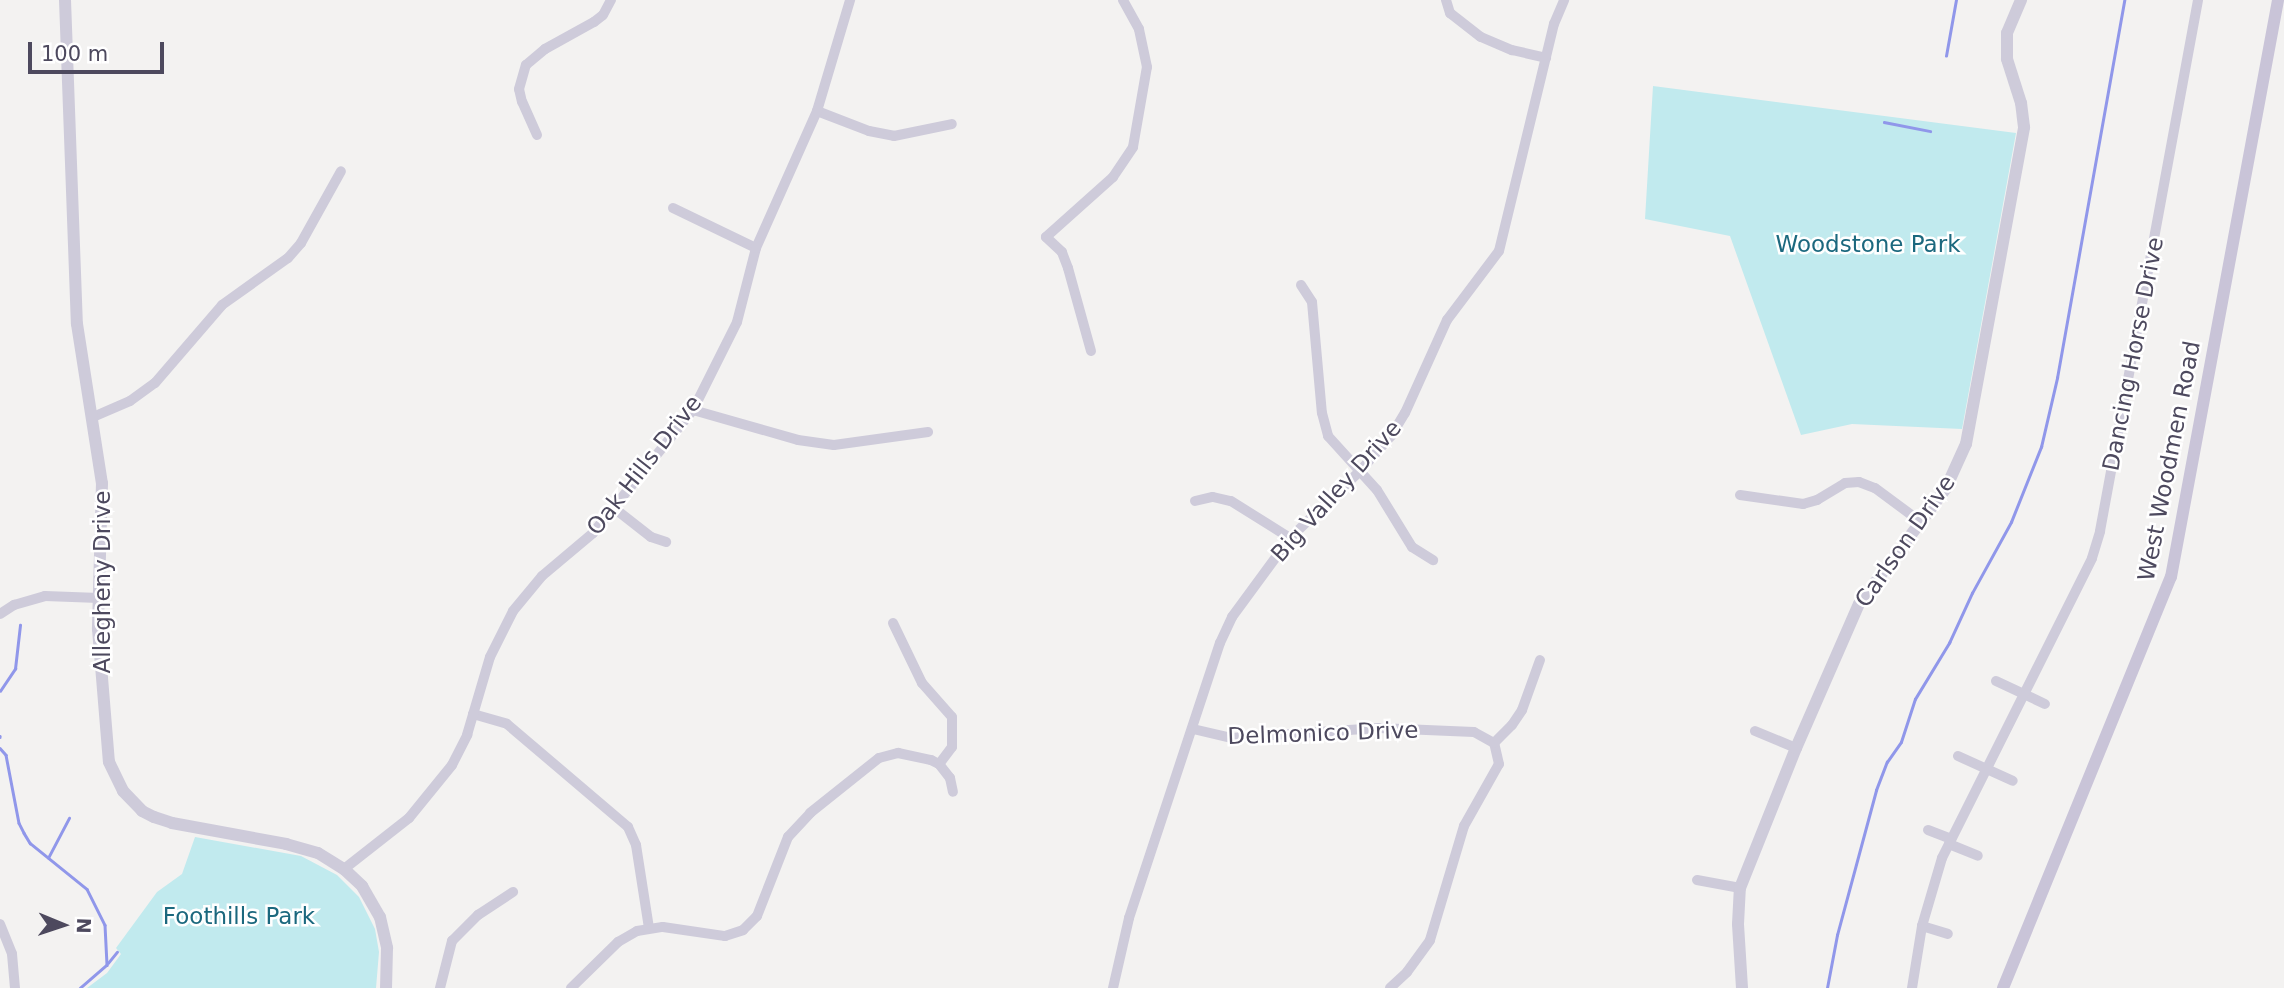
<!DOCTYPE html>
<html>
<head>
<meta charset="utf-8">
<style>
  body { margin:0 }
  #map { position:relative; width:2284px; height:988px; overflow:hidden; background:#f3f2f1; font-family:"DejaVu Sans",sans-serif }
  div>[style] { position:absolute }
  .green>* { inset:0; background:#c1eaee }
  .stream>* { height:2.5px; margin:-1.25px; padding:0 1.25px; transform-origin:1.25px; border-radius:1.25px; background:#9097ea }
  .minor>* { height:10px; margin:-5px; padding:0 5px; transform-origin:5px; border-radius:5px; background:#cecbda }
  .tertiary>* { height:12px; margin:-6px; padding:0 6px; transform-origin:6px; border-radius:6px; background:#cecbda }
  .secondary>* { height:12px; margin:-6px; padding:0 6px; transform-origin:6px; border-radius:6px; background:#c9c4d8 }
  span { translate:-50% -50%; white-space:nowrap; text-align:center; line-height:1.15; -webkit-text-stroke:5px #fff; paint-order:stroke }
  .park-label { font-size:23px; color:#1b687e }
  .street-label { font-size:23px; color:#4d495e }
  .north { position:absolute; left:28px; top:890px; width:70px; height:70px; -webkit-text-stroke:5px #fff; paint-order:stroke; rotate:92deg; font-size:19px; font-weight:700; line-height:28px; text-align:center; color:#4d495e }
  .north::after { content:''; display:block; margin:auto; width:24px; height:32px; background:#4d495e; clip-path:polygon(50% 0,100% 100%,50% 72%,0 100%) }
  .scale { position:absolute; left:28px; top:42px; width:136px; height:32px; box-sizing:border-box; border:4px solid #4d495e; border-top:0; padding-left:9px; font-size:21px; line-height:24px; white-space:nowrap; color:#4d495e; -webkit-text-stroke:5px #fff; paint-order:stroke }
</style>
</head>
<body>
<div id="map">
  <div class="green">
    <i style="clip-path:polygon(1653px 86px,2016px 133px,1962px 429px,1852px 424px,1801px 435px,1730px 236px,1645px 219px)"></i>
    <i style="clip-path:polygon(195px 837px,301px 856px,337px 875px,359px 897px,375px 929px,379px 952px,376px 988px,87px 988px,107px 973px,121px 954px,116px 948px,157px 892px,182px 874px)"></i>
  </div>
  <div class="stream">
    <i style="left:1946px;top:56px;width:57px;rotate:-79.9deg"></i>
    <i style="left:1884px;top:122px;width:47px;rotate:11.1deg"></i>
    <i style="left:0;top:691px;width:27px;rotate:-56deg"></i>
    <i style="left:15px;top:669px;width:44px;rotate:-83.5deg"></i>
    <i style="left:0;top:736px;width:1px;rotate:90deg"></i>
    <i style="left:0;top:748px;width:9px;rotate:49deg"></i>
    <i style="left:6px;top:755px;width:69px;rotate:79.2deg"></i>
    <i style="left:19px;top:823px;width:11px;rotate:63deg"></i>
    <i style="left:24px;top:833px;width:12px;rotate:59deg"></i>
    <i style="left:30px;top:843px;width:73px;rotate:38.9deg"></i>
    <i style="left:87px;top:889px;width:40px;rotate:63.4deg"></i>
    <i style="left:105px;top:925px;width:40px;rotate:87.1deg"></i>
    <i style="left:107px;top:965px;width:35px;rotate:139deg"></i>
    <i style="left:48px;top:858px;width:45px;rotate:-62.3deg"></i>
    <i style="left:108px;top:963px;width:14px;rotate:-51deg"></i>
    <i style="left:1827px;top:988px;width:54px;rotate:-79.3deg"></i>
    <i style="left:1837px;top:935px;width:150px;rotate:-74.9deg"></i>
    <i style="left:1876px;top:790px;width:30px;rotate:-69deg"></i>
    <i style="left:1887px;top:762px;width:24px;rotate:-55deg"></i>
    <i style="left:1901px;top:742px;width:45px;rotate:-72deg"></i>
    <i style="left:1915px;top:699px;width:66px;rotate:-58.7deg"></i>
    <i style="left:1949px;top:643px;width:55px;rotate:-65.3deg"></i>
    <i style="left:1972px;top:593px;width:81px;rotate:-61.2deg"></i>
    <i style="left:2011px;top:522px;width:81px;rotate:-68.2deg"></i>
    <i style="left:2041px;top:447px;width:71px;rotate:-76.9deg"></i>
    <i style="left:2057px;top:378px;width:384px;rotate:-79.9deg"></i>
  </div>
  <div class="minor">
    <i style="left:1446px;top:0;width:14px;rotate:73deg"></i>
    <i style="left:1450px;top:13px;width:39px;rotate:38deg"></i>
    <i style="left:1481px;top:37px;width:34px;rotate:23deg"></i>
    <i style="left:1512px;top:50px;width:35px;rotate:13deg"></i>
    <i style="left:817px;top:111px;width:56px;rotate:21deg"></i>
    <i style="left:869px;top:131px;width:25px;rotate:11deg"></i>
    <i style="left:894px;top:136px;width:59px;rotate:-11.7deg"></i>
    <i style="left:537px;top:135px;width:36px;rotate:-114deg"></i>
    <i style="left:522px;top:102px;width:13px;rotate:-103deg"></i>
    <i style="left:519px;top:89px;width:25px;rotate:-74deg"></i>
    <i style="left:526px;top:65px;width:25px;rotate:-40deg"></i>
    <i style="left:545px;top:49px;width:56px;rotate:-28.9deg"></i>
    <i style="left:594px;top:22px;width:11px;rotate:-38deg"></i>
    <i style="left:603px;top:15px;width:17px;rotate:-62deg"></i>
    <i style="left:673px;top:208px;width:92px;rotate:25.7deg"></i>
    <i style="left:1301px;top:285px;width:20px;rotate:57deg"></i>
    <i style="left:1312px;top:302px;width:111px;rotate:84.9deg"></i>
    <i style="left:1322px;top:413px;width:24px;rotate:75deg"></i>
    <i style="left:1328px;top:436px;width:73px;rotate:47.8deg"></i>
    <i style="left:1377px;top:490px;width:67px;rotate:58.4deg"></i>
    <i style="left:1412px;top:547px;width:25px;rotate:32deg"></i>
    <i style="left:1091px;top:351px;width:86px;rotate:-105.5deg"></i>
    <i style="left:1068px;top:268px;width:17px;rotate:-111deg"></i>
    <i style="left:1062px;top:252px;width:22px;rotate:-137deg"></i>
    <i style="left:1046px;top:237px;width:90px;rotate:-41.8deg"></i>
    <i style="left:1113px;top:177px;width:36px;rotate:-56deg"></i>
    <i style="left:1133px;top:147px;width:81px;rotate:-80.1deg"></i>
    <i style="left:1147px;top:67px;width:39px;rotate:-102deg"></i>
    <i style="left:1139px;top:29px;width:33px;rotate:-119deg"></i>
    <i style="left:693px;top:410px;width:109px;rotate:15.9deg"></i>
    <i style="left:798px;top:440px;width:36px;rotate:8deg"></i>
    <i style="left:834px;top:445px;width:95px;rotate:-7.9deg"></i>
    <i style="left:93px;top:417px;width:40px;rotate:-23.4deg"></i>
    <i style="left:130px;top:401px;width:31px;rotate:-36deg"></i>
    <i style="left:155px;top:383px;width:103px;rotate:-49.3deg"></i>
    <i style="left:222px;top:305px;width:81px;rotate:-35.5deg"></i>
    <i style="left:288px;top:258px;width:20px;rotate:-49deg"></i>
    <i style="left:301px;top:243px;width:82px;rotate:-60.9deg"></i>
    <i style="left:1740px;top:495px;width:64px;rotate:8.1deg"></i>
    <i style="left:1803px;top:504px;width:15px;rotate:-16deg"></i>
    <i style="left:1817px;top:500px;width:33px;rotate:-31deg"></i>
    <i style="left:1845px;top:483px;width:14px;rotate:-4deg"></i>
    <i style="left:1859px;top:482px;width:17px;rotate:21deg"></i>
    <i style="left:1875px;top:488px;width:57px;rotate:36.5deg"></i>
    <i style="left:1195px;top:501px;width:18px;rotate:-13deg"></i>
    <i style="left:1213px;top:497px;width:18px;rotate:13deg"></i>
    <i style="left:1231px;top:501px;width:70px;rotate:32.1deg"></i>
    <i style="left:614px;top:508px;width:47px;rotate:38.1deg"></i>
    <i style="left:651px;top:537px;width:16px;rotate:18deg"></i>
    <i style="left:0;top:614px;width:17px;rotate:-33deg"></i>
    <i style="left:14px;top:605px;width:32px;rotate:-16deg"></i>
    <i style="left:45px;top:596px;width:54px;rotate:2.1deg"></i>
    <i style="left:893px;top:623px;width:67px;rotate:64.2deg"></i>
    <i style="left:922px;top:683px;width:45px;rotate:48.6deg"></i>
    <i style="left:952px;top:717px;width:30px;rotate:90deg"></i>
    <i style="left:952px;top:747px;width:21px;rotate:127deg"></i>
    <i style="left:1996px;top:681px;width:54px;rotate:25.1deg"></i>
    <i style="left:473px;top:714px;width:35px;rotate:16deg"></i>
    <i style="left:507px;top:724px;width:159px;rotate:40.4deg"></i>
    <i style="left:628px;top:827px;width:20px;rotate:66deg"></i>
    <i style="left:636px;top:845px;width:84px;rotate:81.1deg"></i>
    <i style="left:1193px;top:729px;width:39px;rotate:13deg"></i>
    <i style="left:1231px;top:738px;width:148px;rotate:-3.9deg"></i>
    <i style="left:1379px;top:728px;width:95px;rotate:2.4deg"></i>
    <i style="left:1474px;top:732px;width:23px;rotate:29deg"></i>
    <i style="left:1755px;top:731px;width:44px;rotate:22.5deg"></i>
    <i style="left:1958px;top:756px;width:60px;rotate:24.4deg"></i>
    <i style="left:1928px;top:830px;width:25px;rotate:21deg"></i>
    <i style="left:1949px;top:844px;width:31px;rotate:22deg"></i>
    <i style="left:344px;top:869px;width:83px;rotate:-38.1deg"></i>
    <i style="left:409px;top:818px;width:68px;rotate:-50.9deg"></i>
    <i style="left:452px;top:765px;width:34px;rotate:-63deg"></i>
    <i style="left:467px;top:735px;width:81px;rotate:-73.6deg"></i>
    <i style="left:490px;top:657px;width:51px;rotate:-63.4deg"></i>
    <i style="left:513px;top:611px;width:45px;rotate:-50.4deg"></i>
    <i style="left:542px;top:576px;width:67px;rotate:-40.1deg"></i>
    <i style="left:593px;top:533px;width:159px;rotate:-50.9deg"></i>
    <i style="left:693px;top:410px;width:98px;rotate:-63.4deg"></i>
    <i style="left:737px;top:322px;width:76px;rotate:-75.6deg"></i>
    <i style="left:756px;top:248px;width:150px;rotate:-66deg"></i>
    <i style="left:817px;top:111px;width:116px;rotate:-73.4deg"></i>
    <i style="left:1697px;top:880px;width:44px;rotate:10.5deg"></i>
    <i style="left:0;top:924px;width:32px;rotate:68deg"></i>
    <i style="left:12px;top:954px;width:34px;rotate:85deg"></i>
    <i style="left:1922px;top:926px;width:27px;rotate:17deg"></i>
    <i style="left:440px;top:988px;width:49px;rotate:-75.7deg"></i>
    <i style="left:452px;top:941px;width:37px;rotate:-45deg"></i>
    <i style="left:478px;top:915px;width:42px;rotate:-33.3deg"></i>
    <i style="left:571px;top:988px;width:66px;rotate:-44.4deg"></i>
    <i style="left:618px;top:942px;width:22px;rotate:-30deg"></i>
    <i style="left:637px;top:931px;width:26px;rotate:-9deg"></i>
    <i style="left:663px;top:927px;width:63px;rotate:8.3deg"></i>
    <i style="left:725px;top:936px;width:19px;rotate:-18deg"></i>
    <i style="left:743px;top:930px;width:20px;rotate:-45deg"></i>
    <i style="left:757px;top:916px;width:85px;rotate:-68.6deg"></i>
    <i style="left:788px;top:837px;width:33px;rotate:-47deg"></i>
    <i style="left:810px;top:813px;width:88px;rotate:-38.6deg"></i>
    <i style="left:879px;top:758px;width:20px;rotate:-15deg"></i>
    <i style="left:898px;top:753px;width:34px;rotate:12deg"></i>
    <i style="left:931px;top:760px;width:9px;rotate:27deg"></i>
    <i style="left:939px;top:764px;width:18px;rotate:52deg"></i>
    <i style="left:950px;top:778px;width:14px;rotate:78deg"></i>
    <i style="left:1113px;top:988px;width:72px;rotate:-77.1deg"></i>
    <i style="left:1129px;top:918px;width:290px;rotate:-71.7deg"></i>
    <i style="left:1220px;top:643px;width:29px;rotate:-65deg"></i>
    <i style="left:1232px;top:617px;width:98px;rotate:-53.7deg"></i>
    <i style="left:1290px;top:538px;width:97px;rotate:-43.7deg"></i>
    <i style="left:1360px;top:471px;width:47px;rotate:-48.5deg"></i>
    <i style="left:1391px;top:436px;width:27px;rotate:-59deg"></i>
    <i style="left:1405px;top:413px;width:102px;rotate:-65.7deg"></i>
    <i style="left:1447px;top:320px;width:86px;rotate:-53deg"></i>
    <i style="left:1499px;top:251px;width:234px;rotate:-76.4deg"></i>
    <i style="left:1554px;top:24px;width:26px;rotate:-67deg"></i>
    <i style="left:1390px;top:988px;width:23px;rotate:-43deg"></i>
    <i style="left:1407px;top:972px;width:39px;rotate:-54deg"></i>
    <i style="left:1430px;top:940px;width:119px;rotate:-73.4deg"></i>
    <i style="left:1464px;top:826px;width:71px;rotate:-60.6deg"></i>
    <i style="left:1499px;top:764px;width:22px;rotate:-103deg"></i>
    <i style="left:1494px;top:743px;width:25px;rotate:-45deg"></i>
    <i style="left:1512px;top:725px;width:18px;rotate:-56deg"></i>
    <i style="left:1522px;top:710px;width:53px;rotate:-70.2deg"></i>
    <i style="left:1912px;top:988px;width:63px;rotate:-80.8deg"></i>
    <i style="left:1922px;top:926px;width:71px;rotate:-73.6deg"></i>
    <i style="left:1942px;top:858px;width:335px;rotate:-63.4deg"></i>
    <i style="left:2092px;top:558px;width:28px;rotate:-73deg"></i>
    <i style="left:2100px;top:531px;width:540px;rotate:-79.54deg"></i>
  </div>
  <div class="tertiary">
    <i style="left:65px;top:0;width:324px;rotate:87.9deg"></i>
    <i style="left:77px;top:324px;width:161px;rotate:81.1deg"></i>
    <i style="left:102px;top:483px;width:146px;rotate:91.6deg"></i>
    <i style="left:98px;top:629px;width:133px;rotate:85.3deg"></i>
    <i style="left:109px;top:762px;width:32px;rotate:64deg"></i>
    <i style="left:123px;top:791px;width:28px;rotate:46deg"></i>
    <i style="left:142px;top:811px;width:13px;rotate:27deg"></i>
    <i style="left:154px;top:817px;width:19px;rotate:18deg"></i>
    <i style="left:172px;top:823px;width:116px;rotate:10.4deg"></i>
    <i style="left:286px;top:844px;width:33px;rotate:16deg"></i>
    <i style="left:318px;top:853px;width:31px;rotate:32deg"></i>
    <i style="left:344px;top:869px;width:25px;rotate:43deg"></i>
    <i style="left:362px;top:886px;width:36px;rotate:60deg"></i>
    <i style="left:380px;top:917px;width:32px;rotate:77deg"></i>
    <i style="left:387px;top:948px;width:40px;rotate:91.4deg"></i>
    <i style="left:1742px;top:988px;width:64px;rotate:-93.6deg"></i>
    <i style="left:1738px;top:924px;width:36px;rotate:-87deg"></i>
    <i style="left:1740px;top:888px;width:151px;rotate:-68.2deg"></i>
    <i style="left:1796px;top:748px;width:157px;rotate:-66.4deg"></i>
    <i style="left:1859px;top:604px;width:145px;rotate:-53.1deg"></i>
    <i style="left:1946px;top:488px;width:48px;rotate:-65.6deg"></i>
    <i style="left:1966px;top:444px;width:322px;rotate:-79.6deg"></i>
    <i style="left:2024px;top:127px;width:24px;rotate:-97deg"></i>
    <i style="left:2021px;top:103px;width:46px;rotate:-107.7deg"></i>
    <i style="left:2007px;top:59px;width:26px;rotate:-90deg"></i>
    <i style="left:2007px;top:33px;width:36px;rotate:-67deg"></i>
  </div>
  <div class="secondary">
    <i style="left:2003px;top:988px;width:444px;rotate:-67.8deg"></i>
    <i style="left:2171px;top:577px;width:587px;rotate:-79.49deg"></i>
  </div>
  <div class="park-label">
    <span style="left:1868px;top:244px">Woodstone Park</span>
    <span style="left:239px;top:916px">Foothills Park</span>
  </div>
  <div class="street-label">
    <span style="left:2133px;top:354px;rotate:-79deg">Dancing Horse Drive</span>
    <span style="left:2169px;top:461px;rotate:-79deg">West Woodmen Road</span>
    <span style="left:644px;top:465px;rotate:-52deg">Oak Hills Drive</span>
    <span style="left:1336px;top:491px;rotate:-48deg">Big Valley Drive</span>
    <span style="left:1905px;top:541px;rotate:-55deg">Carlson Drive</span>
    <span style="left:102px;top:582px;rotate:-90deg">Allegheny Drive</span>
    <span style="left:1323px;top:733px;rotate:-2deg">Delmonico Drive</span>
  </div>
  <div class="north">N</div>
  <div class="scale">100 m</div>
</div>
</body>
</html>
